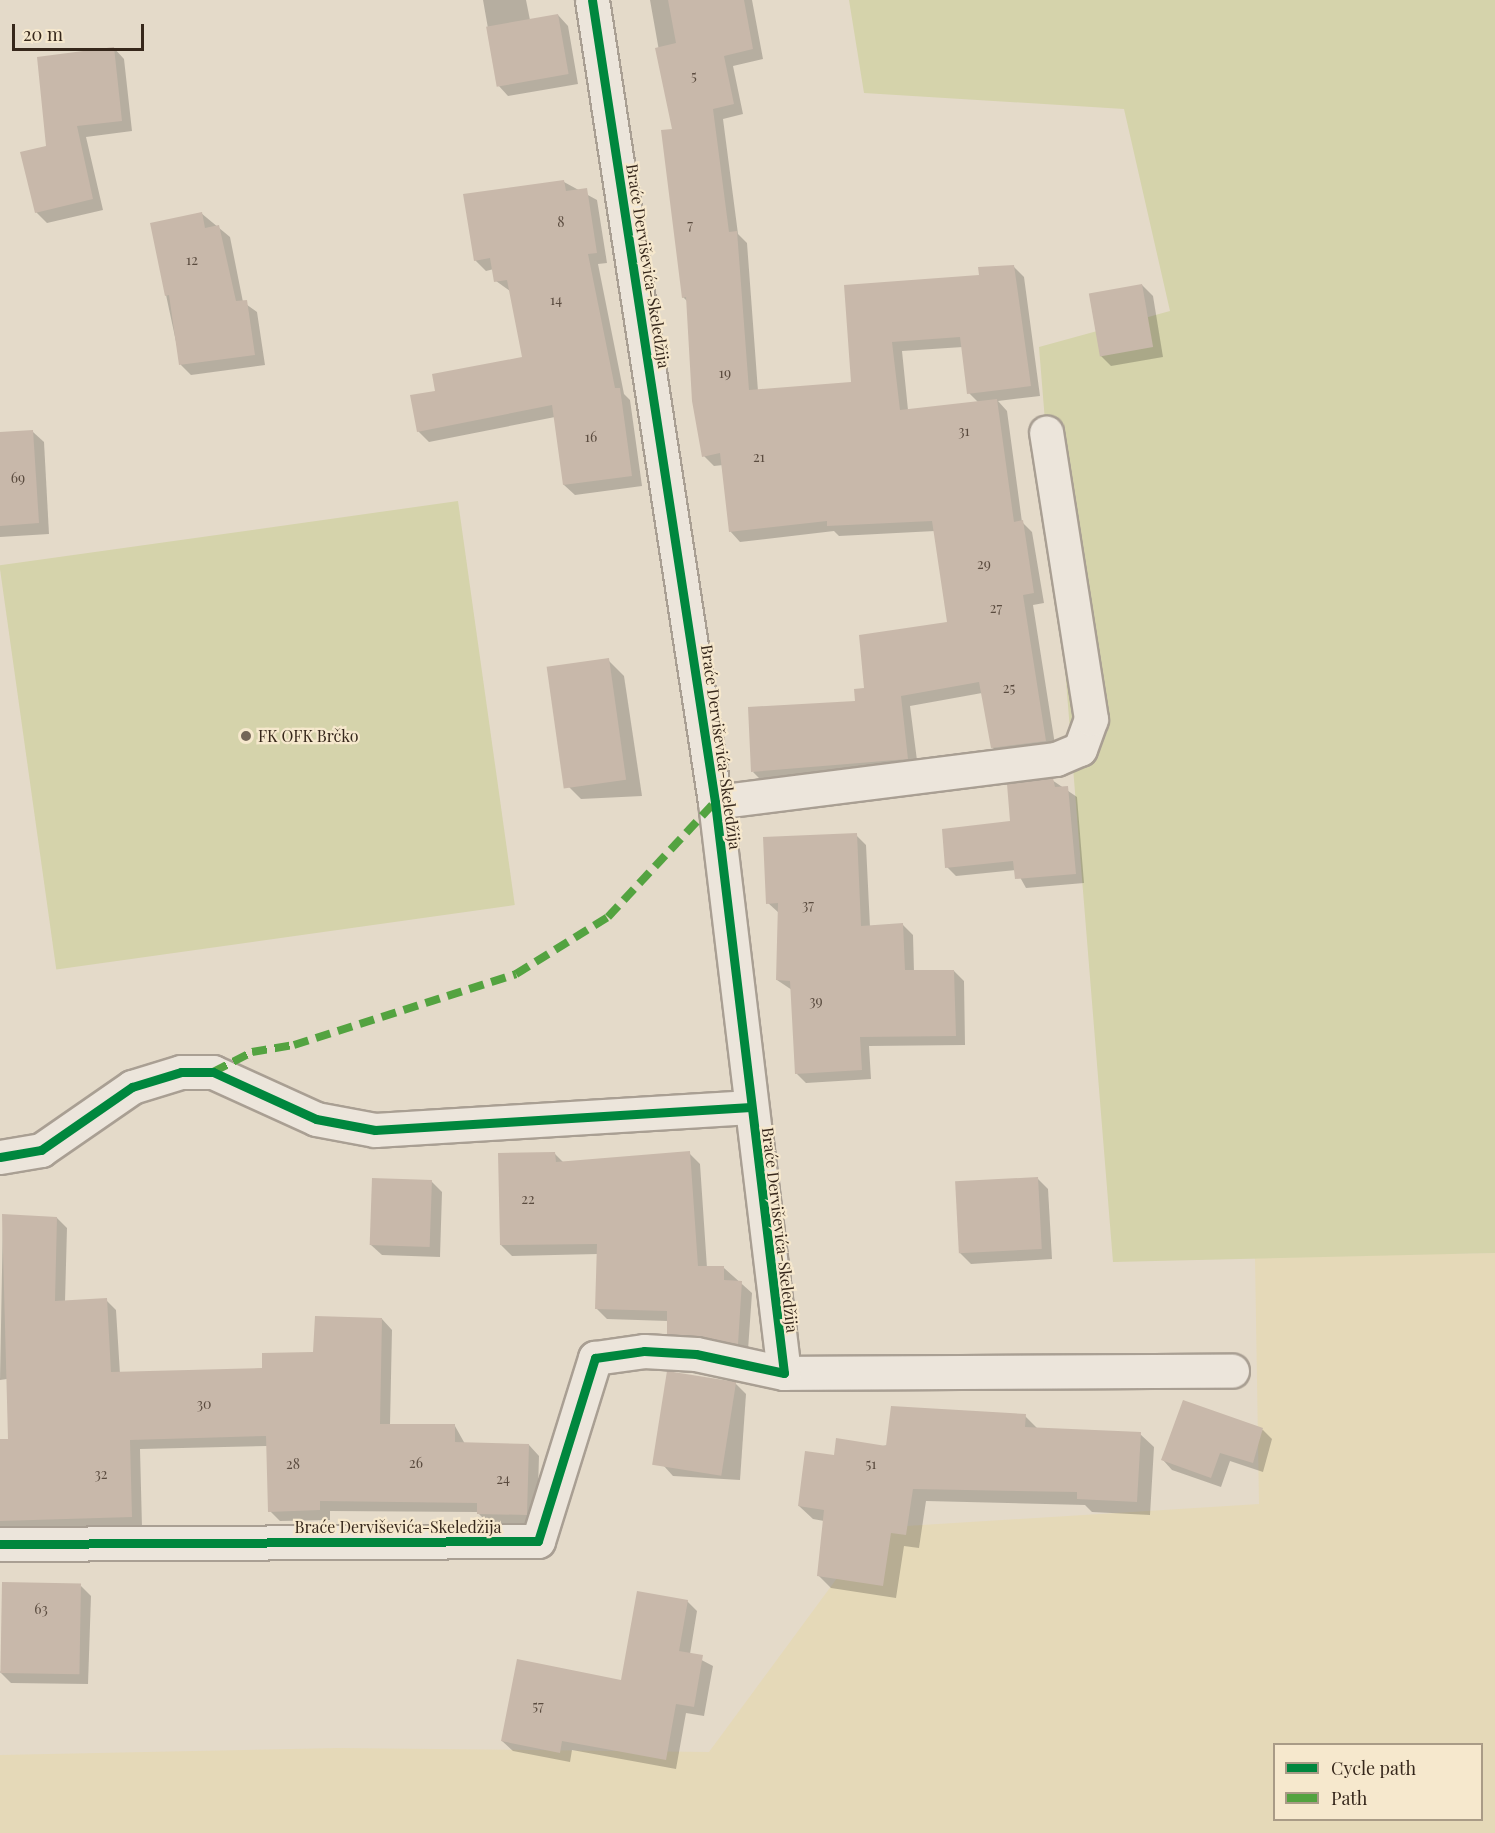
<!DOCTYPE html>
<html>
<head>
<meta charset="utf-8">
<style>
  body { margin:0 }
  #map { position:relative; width:1495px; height:1833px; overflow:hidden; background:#e4dac9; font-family:"Playfair Display",serif }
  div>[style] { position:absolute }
  .farmland>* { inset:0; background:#e5d9b8 }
  .green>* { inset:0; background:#d5d3ab; transform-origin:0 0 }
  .shadow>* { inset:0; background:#0003 }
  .building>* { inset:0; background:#c8b8aa; transform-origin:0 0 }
  .roads { filter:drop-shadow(2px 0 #a99f93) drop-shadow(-2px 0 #a99f93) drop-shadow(0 2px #a99f93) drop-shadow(0 -2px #a99f93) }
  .minor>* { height:33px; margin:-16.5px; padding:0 16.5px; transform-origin:16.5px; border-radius:16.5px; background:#ece5db }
  .quiet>* { height:8px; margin-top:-4px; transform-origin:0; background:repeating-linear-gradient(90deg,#53a340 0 15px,transparent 0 23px) }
  .cycleway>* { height:9px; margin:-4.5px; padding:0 4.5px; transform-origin:4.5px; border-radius:4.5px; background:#00873e }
  .dots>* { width:16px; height:16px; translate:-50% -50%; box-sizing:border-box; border:3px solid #f6e8cd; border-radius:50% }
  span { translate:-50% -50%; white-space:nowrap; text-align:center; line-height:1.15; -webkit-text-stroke:4.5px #f6e8cd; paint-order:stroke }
  .number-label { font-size:14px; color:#5a4b3f }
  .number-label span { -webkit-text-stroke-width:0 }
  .street-label { font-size:16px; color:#36271b }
  .poi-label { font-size:16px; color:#36271b }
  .left { translate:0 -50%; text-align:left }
  .legend { position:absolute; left:1273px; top:1743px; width:210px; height:78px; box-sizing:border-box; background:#f6e8cd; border:2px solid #a99b86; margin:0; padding:8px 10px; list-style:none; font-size:18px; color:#36271b }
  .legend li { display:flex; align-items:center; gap:12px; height:30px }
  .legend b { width:30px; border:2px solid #a99b86 }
  .scale { position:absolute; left:12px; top:24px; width:132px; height:27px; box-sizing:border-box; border:3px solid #36271b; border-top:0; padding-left:8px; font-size:18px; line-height:21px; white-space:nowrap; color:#36271b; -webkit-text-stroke:4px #f6e8cd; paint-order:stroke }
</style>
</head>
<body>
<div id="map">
  <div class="farmland">
    <i style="clip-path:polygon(evenodd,1495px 1253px,1495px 1833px,0 1833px,0 1755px,339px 1748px,709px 1752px,874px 1528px,1259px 1504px,1255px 1257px,1495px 1253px,1274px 1744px,1482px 1744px,1482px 1820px,1274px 1820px,1274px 1744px)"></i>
  </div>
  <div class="green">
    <i style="clip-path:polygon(849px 0,1495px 0,1495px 1253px,1113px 1262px,1039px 347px,1170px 311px,1124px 109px,864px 93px)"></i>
    <i style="left:458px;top:501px;width:408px;height:463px;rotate:82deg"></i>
  </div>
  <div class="shadow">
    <i style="clip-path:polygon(458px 0,526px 0,530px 20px,558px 15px,568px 26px,578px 84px,508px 96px,498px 85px,483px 0)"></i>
    <i style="clip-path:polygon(evenodd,650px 0,752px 0,763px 59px,733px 66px,743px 114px,723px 119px,738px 234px,747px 243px,758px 391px,853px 383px,846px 287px,980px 276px,1014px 267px,1024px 277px,1040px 396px,998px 401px,1007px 411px,1022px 522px,1032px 532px,1044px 603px,1033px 605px,1056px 751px,1003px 757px,992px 747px,982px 693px,910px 706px,918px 768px,763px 782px,753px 772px,857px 702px,949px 623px,935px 531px,839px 536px,834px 531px,740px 542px,730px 531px,723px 465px,714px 466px,704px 456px,688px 302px,683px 297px,673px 130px,650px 0,963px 347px,969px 393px,978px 402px,908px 410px,902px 351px,963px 347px)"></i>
    <i style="clip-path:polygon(114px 48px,124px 59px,132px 131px,86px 137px,103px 210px,47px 223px,36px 212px)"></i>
    <i style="clip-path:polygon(564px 182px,597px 200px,607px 263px,598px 264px,624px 394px,630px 400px,642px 486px,575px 495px,564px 485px,555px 417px,429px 442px,418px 431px,437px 392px,523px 358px,510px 291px,496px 281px,494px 269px,486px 271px,475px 260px)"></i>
    <i style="clip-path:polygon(201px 213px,230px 237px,243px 302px,257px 312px,265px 365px,191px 375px,181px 365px,166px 295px)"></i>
    <i style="clip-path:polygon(1142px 285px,1153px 296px,1163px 357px,1111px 366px,1101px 356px)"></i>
    <i style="clip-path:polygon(33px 432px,44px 442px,49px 534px,0 537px,0 434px)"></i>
    <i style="clip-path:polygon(608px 660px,624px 676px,642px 796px,581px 799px,565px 783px)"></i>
    <i style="clip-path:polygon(1052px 780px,1077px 797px,1084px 883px,1026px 888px,1016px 870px,956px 876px,947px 867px,1012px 823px)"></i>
    <i style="clip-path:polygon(856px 835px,866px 845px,870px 927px,903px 925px,913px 935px,914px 972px,954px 971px,964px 981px,965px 1045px,869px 1046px,871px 1079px,806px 1083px,796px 1073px,792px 990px,777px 980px,779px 913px,768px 903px)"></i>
    <i style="clip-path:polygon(689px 1153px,700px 1164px,707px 1268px,724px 1268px,752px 1293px,748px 1350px,679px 1344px,668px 1333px,668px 1321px,607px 1319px,596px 1308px,598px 1254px,512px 1256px,501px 1245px,555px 1154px,564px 1163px)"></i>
    <i style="clip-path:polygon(1037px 1178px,1048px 1189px,1052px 1259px,971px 1264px,960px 1253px)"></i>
    <i style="clip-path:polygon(431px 1181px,442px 1192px,440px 1257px,382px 1255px,371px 1245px)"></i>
    <i style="clip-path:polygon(3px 1216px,57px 1218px,67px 1228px,65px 1302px,106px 1300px,116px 1310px,120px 1374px,263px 1370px,314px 1354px,382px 1319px,392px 1330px,390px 1425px,455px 1426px,465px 1444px,529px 1445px,539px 1456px,537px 1524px,488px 1523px,477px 1512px,330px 1511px,330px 1520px,280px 1521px,270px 1511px,267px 1446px,140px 1449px,142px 1527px,0 1531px,0 1440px,10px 1440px,7px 1379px,0 1380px)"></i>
    <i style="clip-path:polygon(735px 1383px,746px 1394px,740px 1480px,673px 1476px,663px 1465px)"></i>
    <i style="clip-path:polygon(1025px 1416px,1038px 1429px,1140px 1434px,1154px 1447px,1150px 1515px,1092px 1512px,1085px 1505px,926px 1501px,919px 1548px,904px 1546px,896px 1598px,831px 1588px,818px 1575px,824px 1521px,813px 1519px,799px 1506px,835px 1456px)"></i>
    <i style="clip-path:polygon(1263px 1430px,1272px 1439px,1263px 1472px,1230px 1461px,1221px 1487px,1172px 1470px,1163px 1460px)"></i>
    <i style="clip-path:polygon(81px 1586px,91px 1596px,88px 1684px,11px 1683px,0 1672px)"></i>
    <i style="clip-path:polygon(687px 1601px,697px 1611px,690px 1654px,713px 1666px,704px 1716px,686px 1713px,676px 1769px,572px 1750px,570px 1762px,513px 1751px,502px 1741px,623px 1681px)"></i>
  </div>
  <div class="building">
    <i style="clip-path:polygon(668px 0,744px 0,753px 49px,724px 56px,734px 104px,713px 109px,729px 232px,737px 231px,749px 390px,851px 382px,844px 285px,979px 275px,978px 267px,1014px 265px,1031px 386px,967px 394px,960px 337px,892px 342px,900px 410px,997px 399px,1014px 522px,1023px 520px,1034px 593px,1023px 595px,1046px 741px,991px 748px,979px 682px,901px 696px,908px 759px,751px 772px,748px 707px,855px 701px,854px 689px,864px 688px,859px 635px,947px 622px,932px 521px,827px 526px,827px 521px,729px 532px,720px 453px,702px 457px,692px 401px,686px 297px,682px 298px,661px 130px,672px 129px,655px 48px,676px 43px)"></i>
    <i style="left:558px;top:14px;width:61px;height:73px;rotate:80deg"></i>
    <i style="clip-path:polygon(114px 47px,122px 121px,77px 126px,93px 199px,35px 213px,20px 152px,46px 146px,37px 57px)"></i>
    <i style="clip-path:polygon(564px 180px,566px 191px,587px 188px,597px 253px,588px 254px,615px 388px,620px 388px,632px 476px,563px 485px,552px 405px,417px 432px,410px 395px,435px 391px,432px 374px,522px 357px,507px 280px,494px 282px,490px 258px,474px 261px,463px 194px)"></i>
    <i style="clip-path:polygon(202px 212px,205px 228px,219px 225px,236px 301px,247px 300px,255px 355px,179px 365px,169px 295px,165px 296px,150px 223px)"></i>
    <i style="left:1142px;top:284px;width:64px;height:54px;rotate:80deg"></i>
    <i style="clip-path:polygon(33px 430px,39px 523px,0 526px,0 432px)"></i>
    <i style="left:609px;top:658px;width:123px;height:63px;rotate:82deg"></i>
    <i style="clip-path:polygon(1053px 778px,1055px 787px,1068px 786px,1076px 874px,1015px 879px,1013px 861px,945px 868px,942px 829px,1010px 821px,1007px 784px)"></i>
    <i style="clip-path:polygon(857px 833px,861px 926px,903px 923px,905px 970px,954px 970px,956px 1036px,860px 1037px,862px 1070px,795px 1074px,790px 981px,776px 980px,778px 903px,766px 904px,763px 837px)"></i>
    <i style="clip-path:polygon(690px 1151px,698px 1266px,724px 1266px,724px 1280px,742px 1281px,738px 1344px,667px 1334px,667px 1311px,595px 1309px,597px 1244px,500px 1245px,498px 1153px,555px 1152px,556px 1162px)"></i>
    <i style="left:1038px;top:1177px;width:72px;height:83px;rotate:87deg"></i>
    <i style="left:372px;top:1178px;width:60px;height:67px;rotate:2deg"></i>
    <i style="clip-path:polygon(2px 1214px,57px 1217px,55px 1301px,107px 1298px,111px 1372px,262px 1368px,262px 1353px,313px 1352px,315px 1316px,382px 1318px,380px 1424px,455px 1424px,455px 1442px,529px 1444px,527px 1515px,477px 1514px,477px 1503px,320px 1501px,320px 1510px,268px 1512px,266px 1436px,130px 1440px,132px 1517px,0 1521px,0 1439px,8px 1439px)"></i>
    <i style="left:667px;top:1371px;width:70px;height:95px;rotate:9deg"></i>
    <i style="clip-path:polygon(1183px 1400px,1263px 1428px,1253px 1463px,1220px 1453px,1211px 1478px,1161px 1460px)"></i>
    <i style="clip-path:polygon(891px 1406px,1026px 1414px,1025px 1427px,1141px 1432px,1137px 1502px,1077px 1499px,1077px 1492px,913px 1489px,906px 1535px,891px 1533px,883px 1586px,817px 1576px,824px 1510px,798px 1506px,805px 1451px,834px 1455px,836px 1438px,886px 1446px)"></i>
    <i style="left:2px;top:1582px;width:79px;height:91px;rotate:1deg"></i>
    <i style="clip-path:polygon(637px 1591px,688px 1600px,679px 1651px,703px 1655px,694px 1707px,676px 1704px,666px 1760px,562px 1741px,560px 1753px,501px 1741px,517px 1659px,621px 1680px)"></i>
  </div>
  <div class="roads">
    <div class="minor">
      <i style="left:715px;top:802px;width:344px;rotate:-7.2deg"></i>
      <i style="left:1056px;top:759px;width:26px;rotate:-23deg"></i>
      <i style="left:1080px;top:749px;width:32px;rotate:-70deg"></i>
      <i style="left:1091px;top:719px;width:290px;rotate:-98.9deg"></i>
      <i style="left:0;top:1157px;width:42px;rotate:-9.7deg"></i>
      <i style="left:41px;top:1150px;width:111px;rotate:-34.7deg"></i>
      <i style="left:132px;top:1087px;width:51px;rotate:-17deg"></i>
      <i style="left:181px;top:1072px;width:32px"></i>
      <i style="left:213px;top:1072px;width:113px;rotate:24.5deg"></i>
      <i style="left:316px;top:1119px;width:60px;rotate:10.6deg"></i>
      <i style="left:375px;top:1130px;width:376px;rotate:-3.5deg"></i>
      <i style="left:784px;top:1373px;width:448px;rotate:-0.3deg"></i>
      <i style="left:0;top:1544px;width:538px;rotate:-0.32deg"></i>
      <i style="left:538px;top:1541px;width:192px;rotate:-72.7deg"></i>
      <i style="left:595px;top:1358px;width:49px;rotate:-8.1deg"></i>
      <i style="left:644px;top:1351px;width:52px;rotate:3.3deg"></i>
      <i style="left:696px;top:1354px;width:90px;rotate:12.2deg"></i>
      <i style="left:784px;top:1373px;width:575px;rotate:-96.89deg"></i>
      <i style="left:715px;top:802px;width:811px;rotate:-98.72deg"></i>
    </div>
  </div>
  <div class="quiet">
    <i style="left:213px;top:1072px;width:44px;rotate:-27.1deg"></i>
    <i style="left:252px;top:1052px;width:43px;rotate:-9.5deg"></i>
    <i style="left:294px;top:1045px;width:233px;rotate:-17.7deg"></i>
    <i style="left:516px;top:974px;width:108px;rotate:-31.8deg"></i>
    <i style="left:608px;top:917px;width:157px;rotate:-47.1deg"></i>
  </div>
  <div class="cycleway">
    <i style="left:0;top:1157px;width:42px;rotate:-9.7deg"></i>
    <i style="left:41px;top:1150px;width:111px;rotate:-34.7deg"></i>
    <i style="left:132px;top:1087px;width:51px;rotate:-17deg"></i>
    <i style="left:181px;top:1072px;width:32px"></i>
    <i style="left:213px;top:1072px;width:113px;rotate:24.5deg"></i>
    <i style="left:316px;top:1119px;width:60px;rotate:10.6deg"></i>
    <i style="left:375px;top:1130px;width:376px;rotate:-3.5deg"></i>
    <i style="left:0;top:1544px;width:538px;rotate:-0.32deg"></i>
    <i style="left:538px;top:1541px;width:192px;rotate:-72.7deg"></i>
    <i style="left:595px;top:1358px;width:49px;rotate:-8.1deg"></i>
    <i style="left:644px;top:1351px;width:52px;rotate:3.3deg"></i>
    <i style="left:696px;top:1354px;width:90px;rotate:12.2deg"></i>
    <i style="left:784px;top:1373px;width:575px;rotate:-96.89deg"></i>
    <i style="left:715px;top:802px;width:811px;rotate:-98.72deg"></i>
  </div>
  <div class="dots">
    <i style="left:246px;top:736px;background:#736658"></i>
  </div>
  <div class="number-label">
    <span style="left:694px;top:76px">5</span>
    <span style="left:561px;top:222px">8</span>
    <span style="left:690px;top:225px">7</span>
    <span style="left:192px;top:260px">12</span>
    <span style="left:556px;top:300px">14</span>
    <span style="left:725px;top:373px">19</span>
    <span style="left:964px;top:431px">31</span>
    <span style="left:591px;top:437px">16</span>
    <span style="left:759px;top:457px">21</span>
    <span style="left:18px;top:478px">69</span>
    <span style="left:984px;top:564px">29</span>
    <span style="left:996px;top:608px">27</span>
    <span style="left:1009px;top:688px">25</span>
    <span style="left:808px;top:905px">37</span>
    <span style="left:816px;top:1001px">39</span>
    <span style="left:528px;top:1199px">22</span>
    <span style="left:204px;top:1404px">30</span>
    <span style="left:416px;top:1463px">26</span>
    <span style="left:293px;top:1464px">28</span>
    <span style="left:871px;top:1464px">51</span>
    <span style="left:101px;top:1474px">32</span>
    <span style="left:503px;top:1479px">24</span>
    <span style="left:41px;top:1609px">63</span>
    <span style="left:538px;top:1706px">57</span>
  </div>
  <div class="street-label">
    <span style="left:648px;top:266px;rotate:81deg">Braće Derviševića-Skeledžija</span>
    <span style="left:721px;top:747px;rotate:82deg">Braće Derviševića-Skeledžija</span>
    <span style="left:780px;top:1230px;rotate:83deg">Braće Derviševića-Skeledžija</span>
    <span style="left:398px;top:1527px">Braće Derviševića-Skeledžija</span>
  </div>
  <div class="poi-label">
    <span class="left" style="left:258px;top:736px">FK OFK Brčko</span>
  </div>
  <ul class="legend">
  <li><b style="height:8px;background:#00873e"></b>Cycle path</li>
  <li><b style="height:8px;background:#53a340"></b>Path</li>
  </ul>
  <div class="scale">20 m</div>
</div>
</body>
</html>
